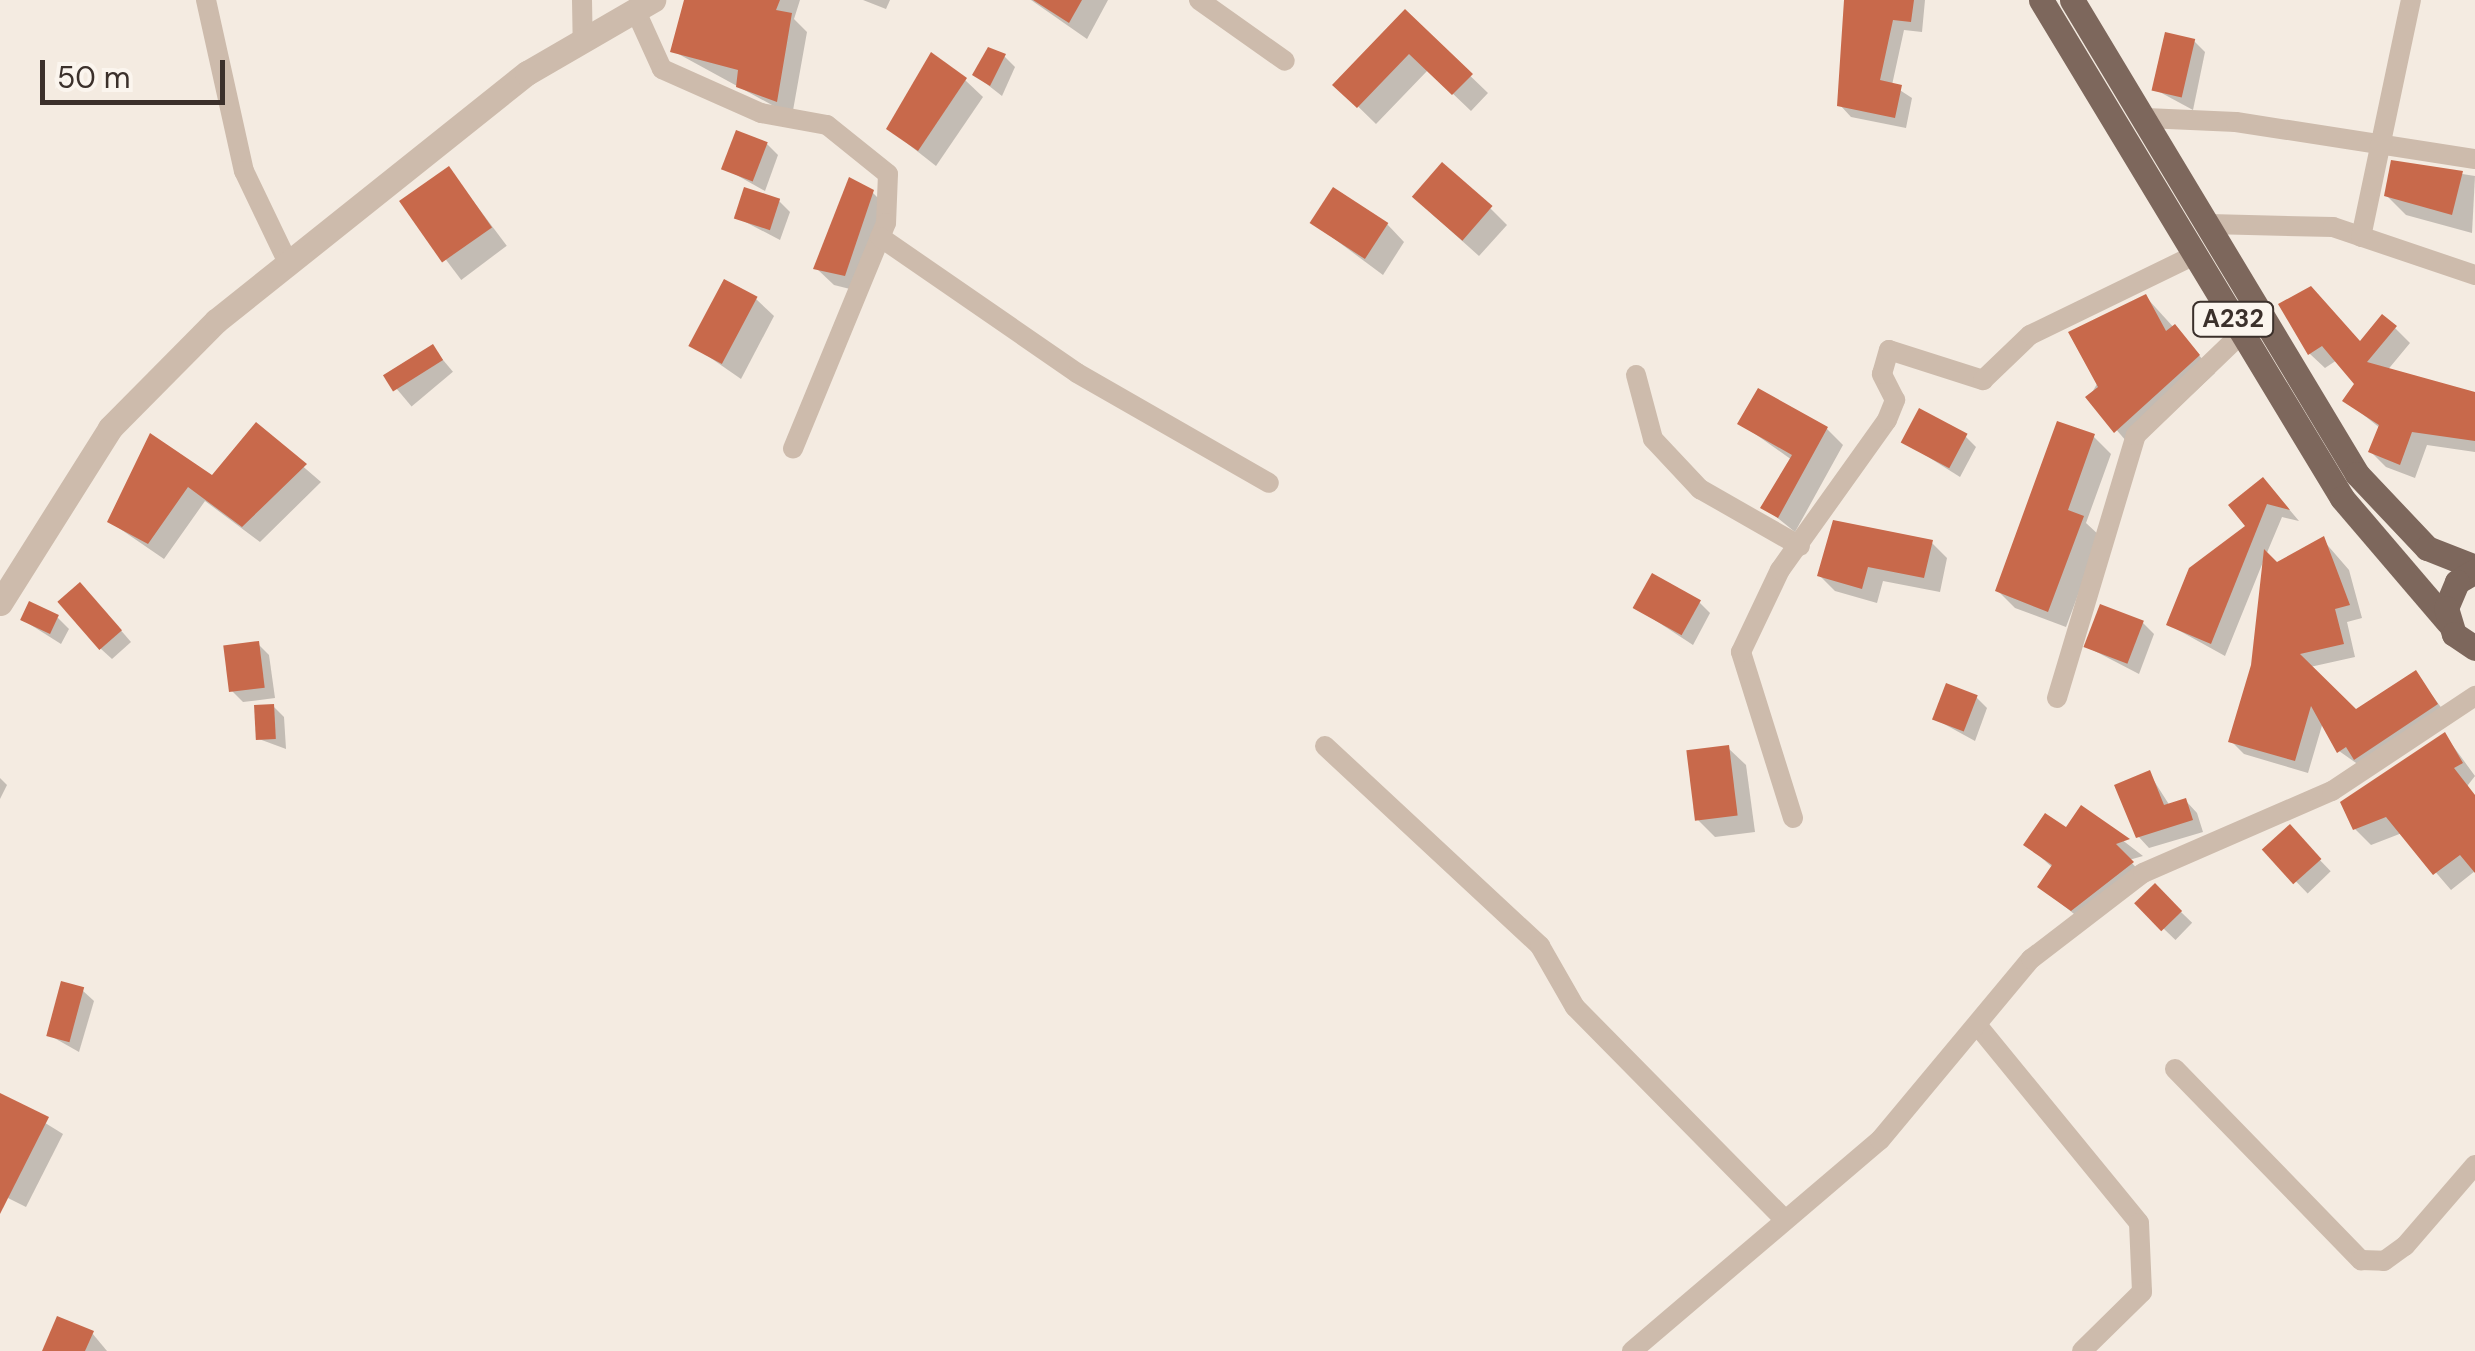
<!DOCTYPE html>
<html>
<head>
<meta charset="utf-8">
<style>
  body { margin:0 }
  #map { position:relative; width:2475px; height:1351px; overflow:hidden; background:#f4ebe1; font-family:"DM Sans",sans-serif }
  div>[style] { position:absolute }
  .shadow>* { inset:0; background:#0003; transform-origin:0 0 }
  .building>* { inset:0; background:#c8694b; transform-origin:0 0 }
  .minor>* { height:20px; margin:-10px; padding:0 10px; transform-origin:10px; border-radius:10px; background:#cdbbac }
  .tertiary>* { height:25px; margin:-12.5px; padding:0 12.5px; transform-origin:12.5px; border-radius:12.5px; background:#cdbbac }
  .primary>* { height:25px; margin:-12.5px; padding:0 12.5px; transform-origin:12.5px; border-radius:12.5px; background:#7d675c }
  span { translate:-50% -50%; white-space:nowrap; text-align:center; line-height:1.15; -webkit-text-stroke:8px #fbf5ee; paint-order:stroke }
  .shield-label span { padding:2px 8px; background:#fbf5ee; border:2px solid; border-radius:8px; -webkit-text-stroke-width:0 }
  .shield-label { font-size:25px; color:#3b302b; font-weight:700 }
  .scale { position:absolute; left:40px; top:60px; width:185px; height:45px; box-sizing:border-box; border:5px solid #3b302b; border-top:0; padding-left:12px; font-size:30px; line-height:35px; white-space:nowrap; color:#3b302b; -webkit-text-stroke:8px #fbf5ee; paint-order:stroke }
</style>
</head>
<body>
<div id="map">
  <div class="shadow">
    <i style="clip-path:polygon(713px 0,800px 0,794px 19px,807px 32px,792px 116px,673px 51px)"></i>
    <i style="clip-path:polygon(863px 0,890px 0,886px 9px)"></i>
    <i style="clip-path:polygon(1031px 0,1108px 0,1087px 39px)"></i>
    <i style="clip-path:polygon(1849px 0,1925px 0,1922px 32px,1904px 30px,1892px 85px,1912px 98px,1906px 128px,1851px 117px,1840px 105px)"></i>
    <i style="clip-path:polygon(1405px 13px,1488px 93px,1471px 111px,1428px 70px,1376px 124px,1336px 85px)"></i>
    <i style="clip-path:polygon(2194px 41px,2205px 52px,2193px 110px,2156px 90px)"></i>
    <i style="clip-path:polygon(1004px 56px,1015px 67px,1002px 96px,975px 75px)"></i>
    <i style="clip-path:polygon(965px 80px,983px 97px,936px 166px,889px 129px)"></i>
    <i style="clip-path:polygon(767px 144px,778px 155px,765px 191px,724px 168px)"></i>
    <i style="clip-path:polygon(2393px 163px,2475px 176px,2472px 233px,2406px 215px,2386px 195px)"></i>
    <i style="left:449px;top:169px;width:96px;height:57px;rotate:53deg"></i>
    <i style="clip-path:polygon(872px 192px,890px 210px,862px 292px,834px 285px,816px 268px)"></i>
    <i style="clip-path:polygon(779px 201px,790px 212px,780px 240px,734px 216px)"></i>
    <i style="clip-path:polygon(1490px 208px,1507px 225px,1479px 256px,1432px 214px)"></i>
    <i style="clip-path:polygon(1313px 223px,1387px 224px,1404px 242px,1383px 275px)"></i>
    <i style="clip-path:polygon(2146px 297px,2215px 373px,2133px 449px,2089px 398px)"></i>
    <i style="clip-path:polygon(756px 299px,774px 316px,741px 379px,692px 345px)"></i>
    <i style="clip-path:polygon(2282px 305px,2361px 344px,2395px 328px,2410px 343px,2386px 372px,2475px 395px,2475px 452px,2427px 445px,2415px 478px,2386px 467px,2371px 452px,2380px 428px,2346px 401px,2357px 383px,2337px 360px,2325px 368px,2310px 354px)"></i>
    <i style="left:433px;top:348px;width:31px;height:54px;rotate:50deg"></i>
    <i style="clip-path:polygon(1741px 424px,1827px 429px,1843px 445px,1795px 532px,1764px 507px,1792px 460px)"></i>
    <i style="clip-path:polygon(256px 426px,321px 482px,260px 542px,205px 501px,164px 559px,110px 522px,151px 437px,212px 478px)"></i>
    <i style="clip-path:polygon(1965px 436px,1976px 447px,1960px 477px,1903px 441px)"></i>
    <i style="clip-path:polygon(2093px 436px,2111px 454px,2086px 523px,2100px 536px,2066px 627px,2015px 608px,1998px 591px)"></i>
    <i style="clip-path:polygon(2277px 495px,2299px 521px,2282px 517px,2266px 555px,2277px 565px,2323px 540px,2349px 570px,2362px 618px,2347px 622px,2355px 657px,2310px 667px,2356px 712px,2416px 674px,2449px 718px,2369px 772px,2339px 751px,2323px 722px,2308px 773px,2244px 754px,2231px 741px,2253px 666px,2263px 562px,2225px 656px,2169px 625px,2249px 526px,2232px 506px)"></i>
    <i style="clip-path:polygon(1932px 543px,1947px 558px,1940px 592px,1883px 581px,1877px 603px,1835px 591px,1820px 576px)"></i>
    <i style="clip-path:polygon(91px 596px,131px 642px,112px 659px,100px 648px)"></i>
    <i style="clip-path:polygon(1699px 602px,1710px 613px,1693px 645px,1635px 607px)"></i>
    <i style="clip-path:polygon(58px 618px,69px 629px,61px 644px,23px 620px)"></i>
    <i style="clip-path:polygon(2143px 623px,2154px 634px,2139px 674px,2089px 648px)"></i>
    <i style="clip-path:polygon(258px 644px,269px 655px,275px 698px,243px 702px,232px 691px)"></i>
    <i style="clip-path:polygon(1976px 697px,1987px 708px,1975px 741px,1935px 719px)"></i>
    <i style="clip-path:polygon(273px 706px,284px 717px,286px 749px,259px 739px)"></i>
    <i style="clip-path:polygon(2445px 735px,2475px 776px,2468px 785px,2475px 871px,2451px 890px,2402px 833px,2371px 845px,2355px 829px)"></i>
    <i style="clip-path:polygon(1728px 748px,1746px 765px,1755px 832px,1715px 837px,1698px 820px)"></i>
    <i style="clip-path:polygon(2149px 773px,2170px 806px,2186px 801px,2197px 813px,2203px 832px,2149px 848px,2138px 836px)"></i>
    <i style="clip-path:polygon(0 778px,7px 785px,0 799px)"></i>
    <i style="clip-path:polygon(2082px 809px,2143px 856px,2129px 860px,2148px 880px,2088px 925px,2040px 887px,2053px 868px,2026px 844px,2066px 831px)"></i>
    <i style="left:2289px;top:828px;width:60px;height:32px;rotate:46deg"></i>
    <i style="left:2154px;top:886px;width:53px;height:24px;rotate:44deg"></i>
    <i style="clip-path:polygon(82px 990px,94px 1001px,79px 1052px,49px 1035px)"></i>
    <i style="clip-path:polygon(0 1095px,63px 1134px,26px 1207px,0 1194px)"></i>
    <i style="clip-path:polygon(92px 1333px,107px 1351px,43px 1351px)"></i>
  </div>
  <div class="building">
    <i style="clip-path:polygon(684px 0,780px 0,776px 10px,792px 13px,777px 102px,736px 87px,738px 70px,670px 52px)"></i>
    <i style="clip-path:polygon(1033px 0,1082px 0,1069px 23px)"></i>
    <i style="clip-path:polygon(1844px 0,1914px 0,1911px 22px,1893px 20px,1880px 80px,1902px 85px,1895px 118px,1837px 106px)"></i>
    <i style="clip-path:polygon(1405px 9px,1473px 74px,1452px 95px,1409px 54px,1357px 108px,1332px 85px)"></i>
    <i style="left:2165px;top:32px;width:31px;height:60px;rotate:13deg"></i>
    <i style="clip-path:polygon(988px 47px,1006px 54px,990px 86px,972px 75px)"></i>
    <i style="clip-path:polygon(931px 52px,967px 78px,918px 151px,886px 129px)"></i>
    <i style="left:736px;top:130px;width:34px;height:42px;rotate:21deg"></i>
    <i style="clip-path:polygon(2391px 160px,2463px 171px,2452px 215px,2384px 196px)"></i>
    <i style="left:1442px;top:162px;width:67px;height:46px;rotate:41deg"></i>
    <i style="left:449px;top:166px;width:75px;height:61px;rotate:55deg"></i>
    <i style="clip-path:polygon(849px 177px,874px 190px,845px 276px,813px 269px)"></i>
    <i style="left:744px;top:187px;width:38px;height:33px;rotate:18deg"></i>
    <i style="left:1333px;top:187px;width:66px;height:43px;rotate:33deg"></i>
    <i style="left:724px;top:279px;width:38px;height:76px;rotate:28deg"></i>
    <i style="clip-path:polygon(2311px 286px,2360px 341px,2382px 314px,2397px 326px,2367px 362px,2475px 392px,2475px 441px,2412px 432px,2400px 465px,2368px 452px,2379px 425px,2342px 401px,2354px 384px,2322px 346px,2308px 355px,2278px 304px)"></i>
    <i style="clip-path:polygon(2146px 294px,2166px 331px,2175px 324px,2200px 355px,2114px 433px,2085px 397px,2098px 387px,2068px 332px)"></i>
    <i style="left:433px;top:344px;width:19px;height:59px;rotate:58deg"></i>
    <i style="clip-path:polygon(1758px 388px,1828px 427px,1778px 518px,1760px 508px,1792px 455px,1737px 424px)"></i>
    <i style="left:1919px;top:408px;width:55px;height:39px;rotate:28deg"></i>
    <i style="clip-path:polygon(2057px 421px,2095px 434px,2068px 510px,2084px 516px,2048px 612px,1995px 591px)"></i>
    <i style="clip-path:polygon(256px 422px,307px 464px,242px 527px,188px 487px,148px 544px,107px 522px,150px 433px,212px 475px)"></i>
    <i style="clip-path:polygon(2263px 477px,2290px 510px,2267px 504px,2211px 644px,2166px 625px,2189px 568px,2245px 526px,2228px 505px)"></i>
    <i style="clip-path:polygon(1833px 520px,1933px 540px,1924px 578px,1868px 567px,1862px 589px,1817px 576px)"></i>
    <i style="clip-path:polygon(2324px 536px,2350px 605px,2335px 609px,2344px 644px,2300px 654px,2356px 709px,2416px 670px,2438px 704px,2354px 760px,2346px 747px,2337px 753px,2311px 706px,2295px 761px,2228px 742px,2251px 665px,2264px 549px,2277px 562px)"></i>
    <i style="left:1652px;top:573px;width:56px;height:40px;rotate:29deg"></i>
    <i style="left:80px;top:582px;width:64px;height:30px;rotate:49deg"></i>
    <i style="left:29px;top:601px;width:33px;height:21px;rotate:25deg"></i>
    <i style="left:2100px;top:604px;width:47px;height:46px;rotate:21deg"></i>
    <i style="left:259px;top:641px;width:47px;height:36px;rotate:83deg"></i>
    <i style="left:1946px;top:683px;width:34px;height:39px;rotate:21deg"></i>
    <i style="left:274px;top:704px;width:35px;height:20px;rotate:87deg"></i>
    <i style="clip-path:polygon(2445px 732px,2463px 763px,2454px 768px,2475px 795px,2475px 873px,2460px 855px,2433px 875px,2386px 817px,2353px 830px,2340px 802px)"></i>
    <i style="left:1729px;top:745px;width:71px;height:43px;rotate:83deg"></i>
    <i style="clip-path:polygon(2150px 770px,2164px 805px,2186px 798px,2193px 820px,2136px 838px,2114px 785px)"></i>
    <i style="clip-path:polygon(2081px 805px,2130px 839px,2116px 844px,2134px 862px,2071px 911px,2037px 887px,2052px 865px,2023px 845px,2045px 813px,2066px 827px)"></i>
    <i style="left:2290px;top:824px;width:47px;height:38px;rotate:48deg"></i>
    <i style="left:2155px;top:883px;width:39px;height:29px;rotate:46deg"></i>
    <i style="left:61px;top:981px;width:24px;height:57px;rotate:15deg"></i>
    <i style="clip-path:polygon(0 1093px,49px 1117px,0 1214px)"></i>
    <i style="clip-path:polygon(57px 1316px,94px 1331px,85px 1351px,42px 1351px)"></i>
  </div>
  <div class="minor">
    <i style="left:206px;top:0;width:175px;rotate:77.5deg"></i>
    <i style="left:244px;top:171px;width:104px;rotate:64.4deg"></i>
    <i style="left:582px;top:0;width:39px;rotate:89deg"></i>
    <i style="left:1199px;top:0;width:105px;rotate:35.3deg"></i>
    <i style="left:638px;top:16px;width:58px;rotate:65.6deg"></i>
    <i style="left:662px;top:69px;width:108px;rotate:24deg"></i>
    <i style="left:761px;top:113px;width:67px;rotate:10.3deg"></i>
    <i style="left:827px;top:125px;width:78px;rotate:38.8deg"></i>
    <i style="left:888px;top:174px;width:49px;rotate:92.3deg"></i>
    <i style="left:886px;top:223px;width:244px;rotate:112.4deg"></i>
    <i style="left:2146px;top:118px;width:90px;rotate:2.5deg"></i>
    <i style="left:2236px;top:122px;width:242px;rotate:8.8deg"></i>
    <i style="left:2209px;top:224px;width:124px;rotate:1.4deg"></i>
    <i style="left:2333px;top:227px;width:150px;rotate:18.7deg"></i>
    <i style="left:880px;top:237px;width:239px;rotate:34.6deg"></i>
    <i style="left:1077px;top:373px;width:221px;rotate:29.8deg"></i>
    <i style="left:2361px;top:237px;width:242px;rotate:-78.1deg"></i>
    <i style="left:1636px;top:375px;width:66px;rotate:75.1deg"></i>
    <i style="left:1653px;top:439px;width:69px;rotate:46.8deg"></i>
    <i style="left:1700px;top:489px;width:115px;rotate:29.7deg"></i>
    <i style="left:2057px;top:698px;width:275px;rotate:-73.3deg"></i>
    <i style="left:2136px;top:435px;width:147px;rotate:-43.9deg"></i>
    <i style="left:1325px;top:746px;width:294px;rotate:42.9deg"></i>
    <i style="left:1540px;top:946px;width:70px;rotate:60.2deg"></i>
    <i style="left:1575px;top:1007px;width:299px;rotate:45.4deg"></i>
    <i style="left:1793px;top:818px;width:174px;rotate:-107.4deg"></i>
    <i style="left:1741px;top:652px;width:91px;rotate:-64.6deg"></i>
    <i style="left:1780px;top:570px;width:184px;rotate:-54.5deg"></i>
    <i style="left:1887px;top:420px;width:22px;rotate:-68deg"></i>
    <i style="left:1895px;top:400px;width:29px;rotate:-117deg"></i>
    <i style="left:1882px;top:374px;width:25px;rotate:-74deg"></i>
    <i style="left:1889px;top:350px;width:99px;rotate:17.7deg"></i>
    <i style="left:1983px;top:380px;width:65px;rotate:-43.8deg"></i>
    <i style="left:2030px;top:335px;width:183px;rotate:-25.9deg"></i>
    <i style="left:1978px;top:1026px;width:254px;rotate:50.7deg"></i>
    <i style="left:2139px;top:1223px;width:69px;rotate:87.5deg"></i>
    <i style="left:2142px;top:1292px;width:84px;rotate:135.5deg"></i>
    <i style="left:2175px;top:1069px;width:267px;rotate:45.8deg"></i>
    <i style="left:2361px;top:1260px;width:23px;rotate:2deg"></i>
    <i style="left:2384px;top:1261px;width:26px;rotate:-36deg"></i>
    <i style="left:2405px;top:1246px;width:107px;rotate:-49.2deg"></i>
    <i style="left:1632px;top:1351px;width:326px;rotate:-40.4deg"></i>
    <i style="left:1880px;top:1140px;width:236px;rotate:-50.2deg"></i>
    <i style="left:2031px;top:959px;width:141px;rotate:-37.5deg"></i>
    <i style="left:2143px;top:873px;width:206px;rotate:-23.5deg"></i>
    <i style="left:2332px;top:791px;width:172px;rotate:-33.6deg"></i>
  </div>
  <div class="tertiary">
    <i style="left:0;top:603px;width:207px;rotate:-57.8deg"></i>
    <i style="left:110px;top:428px;width:151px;rotate:-45.3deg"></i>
    <i style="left:216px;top:321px;width:398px;rotate:-38.6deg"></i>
    <i style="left:527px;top:73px;width:146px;rotate:-30.1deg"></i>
  </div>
  <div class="primary">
    <i style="left:2041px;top:0;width:582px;rotate:58.85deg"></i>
    <i style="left:2342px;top:498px;width:163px;rotate:49.5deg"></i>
    <i style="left:2072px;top:0;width:553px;rotate:58.98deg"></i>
    <i style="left:2357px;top:474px;width:102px;rotate:46.6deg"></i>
    <i style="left:2427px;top:548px;width:52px;rotate:21.6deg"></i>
    <i style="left:2475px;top:571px;width:21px;rotate:149deg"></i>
    <i style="left:2457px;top:582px;width:28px;rotate:113deg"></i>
    <i style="left:2446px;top:608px;width:27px;rotate:73deg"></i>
    <i style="left:2454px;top:634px;width:25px;rotate:34deg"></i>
  </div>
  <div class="shield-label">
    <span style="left:2233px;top:319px">A232</span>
  </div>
  <div class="scale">50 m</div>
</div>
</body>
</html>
